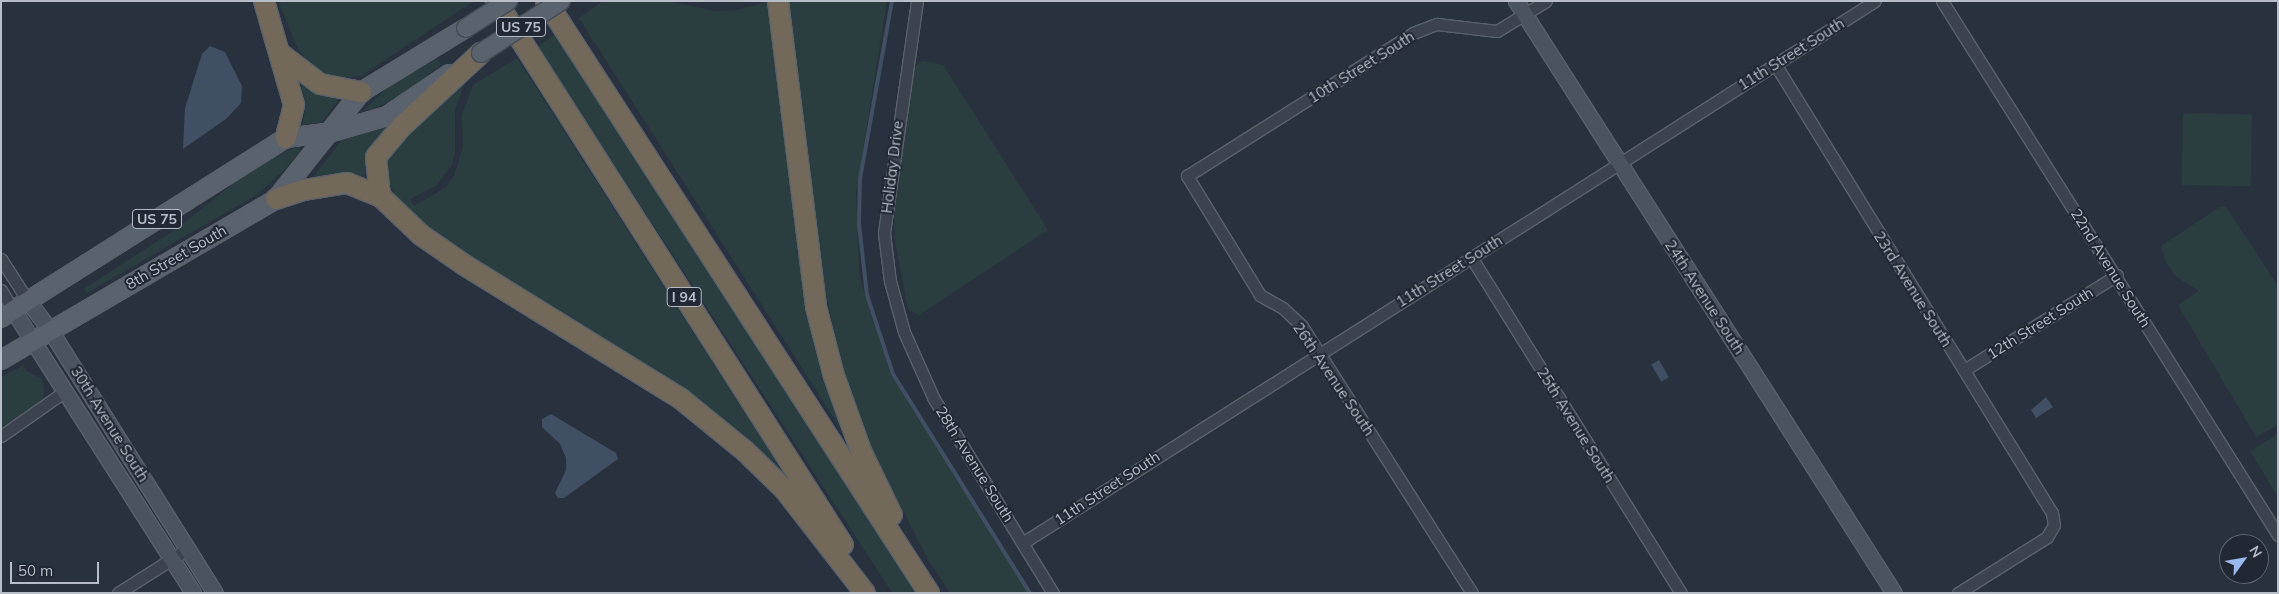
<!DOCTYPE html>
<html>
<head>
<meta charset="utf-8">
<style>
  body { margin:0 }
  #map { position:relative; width:2279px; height:594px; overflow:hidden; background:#28313d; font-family:Mulish,sans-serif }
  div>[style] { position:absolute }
  .green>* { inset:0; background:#2b3e3f; transform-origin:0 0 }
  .water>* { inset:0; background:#404f64; transform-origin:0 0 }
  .stream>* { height:4px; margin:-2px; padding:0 2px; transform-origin:2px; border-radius:2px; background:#404f64 }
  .roads { filter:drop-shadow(1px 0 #5a616b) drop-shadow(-1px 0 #5a616b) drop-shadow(0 1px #5a616b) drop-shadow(0 -1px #5a616b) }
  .street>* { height:11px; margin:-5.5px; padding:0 5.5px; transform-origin:5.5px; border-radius:5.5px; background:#3c434e }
  .secondary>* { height:15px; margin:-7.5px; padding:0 7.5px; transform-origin:7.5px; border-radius:7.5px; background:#4b5260 }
  .primary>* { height:18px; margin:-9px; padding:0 9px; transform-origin:9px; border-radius:9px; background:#5a626d }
  .highway>* { height:20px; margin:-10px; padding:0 10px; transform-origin:10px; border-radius:10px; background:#73695a }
  .bridges { filter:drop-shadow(1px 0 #454c57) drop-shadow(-1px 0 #454c57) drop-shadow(0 1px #454c57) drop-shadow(0 -1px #454c57) }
  .primary-bridge>* { height:18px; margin:-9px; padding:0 9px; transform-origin:9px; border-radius:9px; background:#5a626d }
  span { translate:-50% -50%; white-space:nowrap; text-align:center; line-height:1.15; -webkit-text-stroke:4px #212833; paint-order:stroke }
  .shield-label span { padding:1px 4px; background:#212833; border:1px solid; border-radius:4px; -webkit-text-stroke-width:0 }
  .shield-label { font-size:14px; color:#b8bec8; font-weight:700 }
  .street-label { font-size:15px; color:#b8bec8 }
  .frame { position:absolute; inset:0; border:2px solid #b8bec8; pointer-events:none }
  .north { position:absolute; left:2219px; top:534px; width:50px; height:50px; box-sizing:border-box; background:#212833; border:1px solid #5d646f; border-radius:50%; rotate:58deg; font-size:14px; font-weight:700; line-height:20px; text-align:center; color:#b8bec8 }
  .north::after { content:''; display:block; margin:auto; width:18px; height:22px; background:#99b8ec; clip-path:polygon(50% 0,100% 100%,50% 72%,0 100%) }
  .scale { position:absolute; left:10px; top:562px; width:89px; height:22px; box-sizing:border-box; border:2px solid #b8bec8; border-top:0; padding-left:6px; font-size:15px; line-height:18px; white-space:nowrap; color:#b8bec8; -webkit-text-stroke:4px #212833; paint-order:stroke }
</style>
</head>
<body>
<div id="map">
  <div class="green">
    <i style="clip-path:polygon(278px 1px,474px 1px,361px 76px,332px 79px,308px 63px,297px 47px)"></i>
    <i style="clip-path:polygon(603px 1px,667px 1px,716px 11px,736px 10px,770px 1px,787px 114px,853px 448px,579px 18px)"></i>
    <i style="clip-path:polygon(788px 1px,887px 1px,856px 193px,859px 272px,863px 289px,891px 374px,1028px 593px,950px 593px,929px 561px,873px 453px,854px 405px,837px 346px,825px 289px,814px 221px)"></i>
    <i style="left:559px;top:32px;width:666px;height:26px;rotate:57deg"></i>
    <i style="clip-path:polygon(517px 58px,763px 441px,789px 484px,423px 227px,398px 203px,385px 173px,387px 155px,397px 142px,472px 76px,464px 85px,455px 110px,455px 153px,452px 165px,437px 185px,410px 199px,414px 206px,445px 188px,454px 176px,463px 147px,462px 115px,473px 85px)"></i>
    <i style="clip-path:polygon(437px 59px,441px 64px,410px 90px,372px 110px,364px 110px,393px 82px)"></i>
    <i style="clip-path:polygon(922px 61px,943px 65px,1048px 230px,919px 315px,908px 309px,895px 242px,894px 206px,914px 68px)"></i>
    <i style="clip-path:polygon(300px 82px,314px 93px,339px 99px,322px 122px,302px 125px,305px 111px)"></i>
    <i style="left:2183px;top:113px;width:69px;height:72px;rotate:1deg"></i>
    <i style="clip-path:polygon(398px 120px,367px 159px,364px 181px,311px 180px,344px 137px)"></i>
    <i style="clip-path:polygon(299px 147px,301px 150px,288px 166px,258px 194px,87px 293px,84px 289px,179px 227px,251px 169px,270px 157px)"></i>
    <i style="clip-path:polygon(2221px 206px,2226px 207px,2278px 286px,2278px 425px,2256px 437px,2178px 305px,2199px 291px,2175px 276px,2166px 262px,2161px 246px)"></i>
    <i style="clip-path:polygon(24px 365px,25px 370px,42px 379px,44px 395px,39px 403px,1px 427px,1px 377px)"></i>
    <i style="clip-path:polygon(2278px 434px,2278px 497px,2250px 451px)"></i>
  </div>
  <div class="water">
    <i style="clip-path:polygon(210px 46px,225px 52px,242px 86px,241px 103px,226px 119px,183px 149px,185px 108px,202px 54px)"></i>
    <i style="left:1659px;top:360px;width:20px;height:9px;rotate:60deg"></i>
    <i style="clip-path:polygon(2046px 397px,2053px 407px,2036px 418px,2031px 410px)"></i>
    <i style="clip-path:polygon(551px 414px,616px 453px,618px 459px,564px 498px,558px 498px,555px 493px,566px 470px,566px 458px,560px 444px,542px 427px,542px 419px)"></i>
  </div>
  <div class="stream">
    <i style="left:892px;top:1px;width:181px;rotate:100.2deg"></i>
    <i style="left:860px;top:179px;width:45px;rotate:91.3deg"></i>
    <i style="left:859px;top:224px;width:71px;rotate:83.6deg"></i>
    <i style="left:867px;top:295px;width:83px;rotate:71.8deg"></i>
    <i style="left:893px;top:374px;width:258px;rotate:58deg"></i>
  </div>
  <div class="roads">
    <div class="street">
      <i style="left:917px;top:1px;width:234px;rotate:98.1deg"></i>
      <i style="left:884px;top:233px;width:48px;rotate:82.9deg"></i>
      <i style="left:890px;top:281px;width:53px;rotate:74.6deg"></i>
      <i style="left:904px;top:332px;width:73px;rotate:65.9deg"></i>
      <i style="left:934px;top:399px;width:228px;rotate:58.5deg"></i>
      <i style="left:1942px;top:1px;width:631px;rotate:57.82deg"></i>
      <i style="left:1775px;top:64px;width:528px;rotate:58.33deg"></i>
      <i style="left:2052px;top:513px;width:12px;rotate:81deg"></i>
      <i style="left:2054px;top:525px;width:14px;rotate:120deg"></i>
      <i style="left:2047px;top:537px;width:105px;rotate:147.8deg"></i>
      <i style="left:1471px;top:257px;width:396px;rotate:58deg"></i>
      <i style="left:1px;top:259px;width:50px;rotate:57.3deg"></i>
      <i style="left:1px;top:290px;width:23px;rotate:59deg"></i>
      <i style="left:1964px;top:370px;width:180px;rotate:-31.8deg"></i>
      <i style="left:1px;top:436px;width:78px;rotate:-35.1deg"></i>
      <i style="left:1024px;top:542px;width:1008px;rotate:-32.45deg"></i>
      <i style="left:118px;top:593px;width:84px;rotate:-32.4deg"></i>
      <i style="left:1472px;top:593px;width:317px;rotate:-122.5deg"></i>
      <i style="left:1302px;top:326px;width:26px;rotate:-137deg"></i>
      <i style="left:1283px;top:308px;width:26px;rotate:-151deg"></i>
      <i style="left:1260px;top:295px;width:140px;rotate:-121.5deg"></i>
      <i style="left:1187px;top:176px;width:267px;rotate:-32.3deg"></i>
      <i style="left:1413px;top:33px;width:26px;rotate:-21deg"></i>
      <i style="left:1437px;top:24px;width:60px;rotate:6.7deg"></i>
      <i style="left:1497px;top:31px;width:57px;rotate:-31.5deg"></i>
    </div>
    <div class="secondary">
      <i style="left:1516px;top:1px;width:702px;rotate:57.44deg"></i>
      <i style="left:28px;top:301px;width:36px;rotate:53deg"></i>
      <i style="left:50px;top:330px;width:310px;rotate:57.9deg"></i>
      <i style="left:13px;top:310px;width:335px;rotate:57.5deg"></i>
    </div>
    <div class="primary">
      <i style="left:1px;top:318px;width:337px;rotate:-32.3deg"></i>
      <i style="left:286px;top:138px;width:46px;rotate:-7.4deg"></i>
      <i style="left:332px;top:132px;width:57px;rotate:-16.2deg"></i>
      <i style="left:387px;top:116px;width:75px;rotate:-34.1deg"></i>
      <i style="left:1px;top:360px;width:319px;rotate:-30.3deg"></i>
      <i style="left:276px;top:199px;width:137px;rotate:-51.5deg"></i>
      <i style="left:361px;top:92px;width:123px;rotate:-31.4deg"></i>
    </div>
    <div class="highway">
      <i style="left:264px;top:1px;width:108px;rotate:73.9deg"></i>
      <i style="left:294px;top:105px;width:34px;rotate:104deg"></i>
      <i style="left:496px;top:1px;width:645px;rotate:57.47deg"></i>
      <i style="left:546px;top:1px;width:705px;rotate:57.1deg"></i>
      <i style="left:778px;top:1px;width:308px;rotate:82.9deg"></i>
      <i style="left:816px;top:307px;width:71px;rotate:75.4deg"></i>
      <i style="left:834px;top:376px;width:80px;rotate:70.2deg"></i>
      <i style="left:861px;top:451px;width:71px;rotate:64.2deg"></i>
      <i style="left:282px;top:55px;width:48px;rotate:37.3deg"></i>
      <i style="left:320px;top:84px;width:42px;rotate:11deg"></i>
      <i style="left:380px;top:196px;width:39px;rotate:-96deg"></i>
      <i style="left:376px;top:157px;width:39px;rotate:-50deg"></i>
      <i style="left:401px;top:127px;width:109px;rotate:-42.8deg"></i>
      <i style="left:276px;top:199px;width:29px;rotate:-18deg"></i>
      <i style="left:304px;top:190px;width:44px;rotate:-9.2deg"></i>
      <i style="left:347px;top:183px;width:35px;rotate:22deg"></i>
      <i style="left:380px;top:196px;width:57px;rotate:43.6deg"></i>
      <i style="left:421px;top:235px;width:55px;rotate:34.6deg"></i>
      <i style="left:466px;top:266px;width:253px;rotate:31.7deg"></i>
      <i style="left:681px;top:399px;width:82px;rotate:39.1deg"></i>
      <i style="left:745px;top:451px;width:56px;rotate:44.3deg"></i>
      <i style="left:785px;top:490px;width:130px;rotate:52.2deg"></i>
    </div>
  </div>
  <div class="bridges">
    <div class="primary-bridge">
      <i style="left:466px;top:28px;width:50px;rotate:-32.7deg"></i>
      <i style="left:481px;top:53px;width:95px;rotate:-33deg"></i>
    </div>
  </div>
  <div class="shield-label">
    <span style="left:521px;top:27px">US 75</span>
    <span style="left:157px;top:219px">US 75</span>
    <span style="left:684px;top:297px">I 94</span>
  </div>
  <div class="street-label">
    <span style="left:1791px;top:54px;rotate:-32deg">11th Street South</span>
    <span style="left:1361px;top:67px;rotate:-32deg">10th Street South</span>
    <span style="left:892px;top:167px;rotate:-83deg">Holiday Drive</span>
    <span style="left:176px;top:257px;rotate:-30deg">8th Street South</span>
    <span style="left:2111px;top:268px;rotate:58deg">22nd Avenue South</span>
    <span style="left:1449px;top:271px;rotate:-32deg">11th Street South</span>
    <span style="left:1913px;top:289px;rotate:58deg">23rd Avenue South</span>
    <span style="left:1705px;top:297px;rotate:57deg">24th Avenue South</span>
    <span style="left:2040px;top:323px;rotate:-32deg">12th Street South</span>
    <span style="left:1334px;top:379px;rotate:56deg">26th Avenue South</span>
    <span style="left:110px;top:424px;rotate:58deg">30th Avenue South</span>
    <span style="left:1576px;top:425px;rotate:58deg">25th Avenue South</span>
    <span style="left:975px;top:464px;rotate:58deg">28th Avenue South</span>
    <span style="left:1107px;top:488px;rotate:-33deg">11th Street South</span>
  </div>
  <div class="frame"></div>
  <div class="north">N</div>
  <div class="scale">50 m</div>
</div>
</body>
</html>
